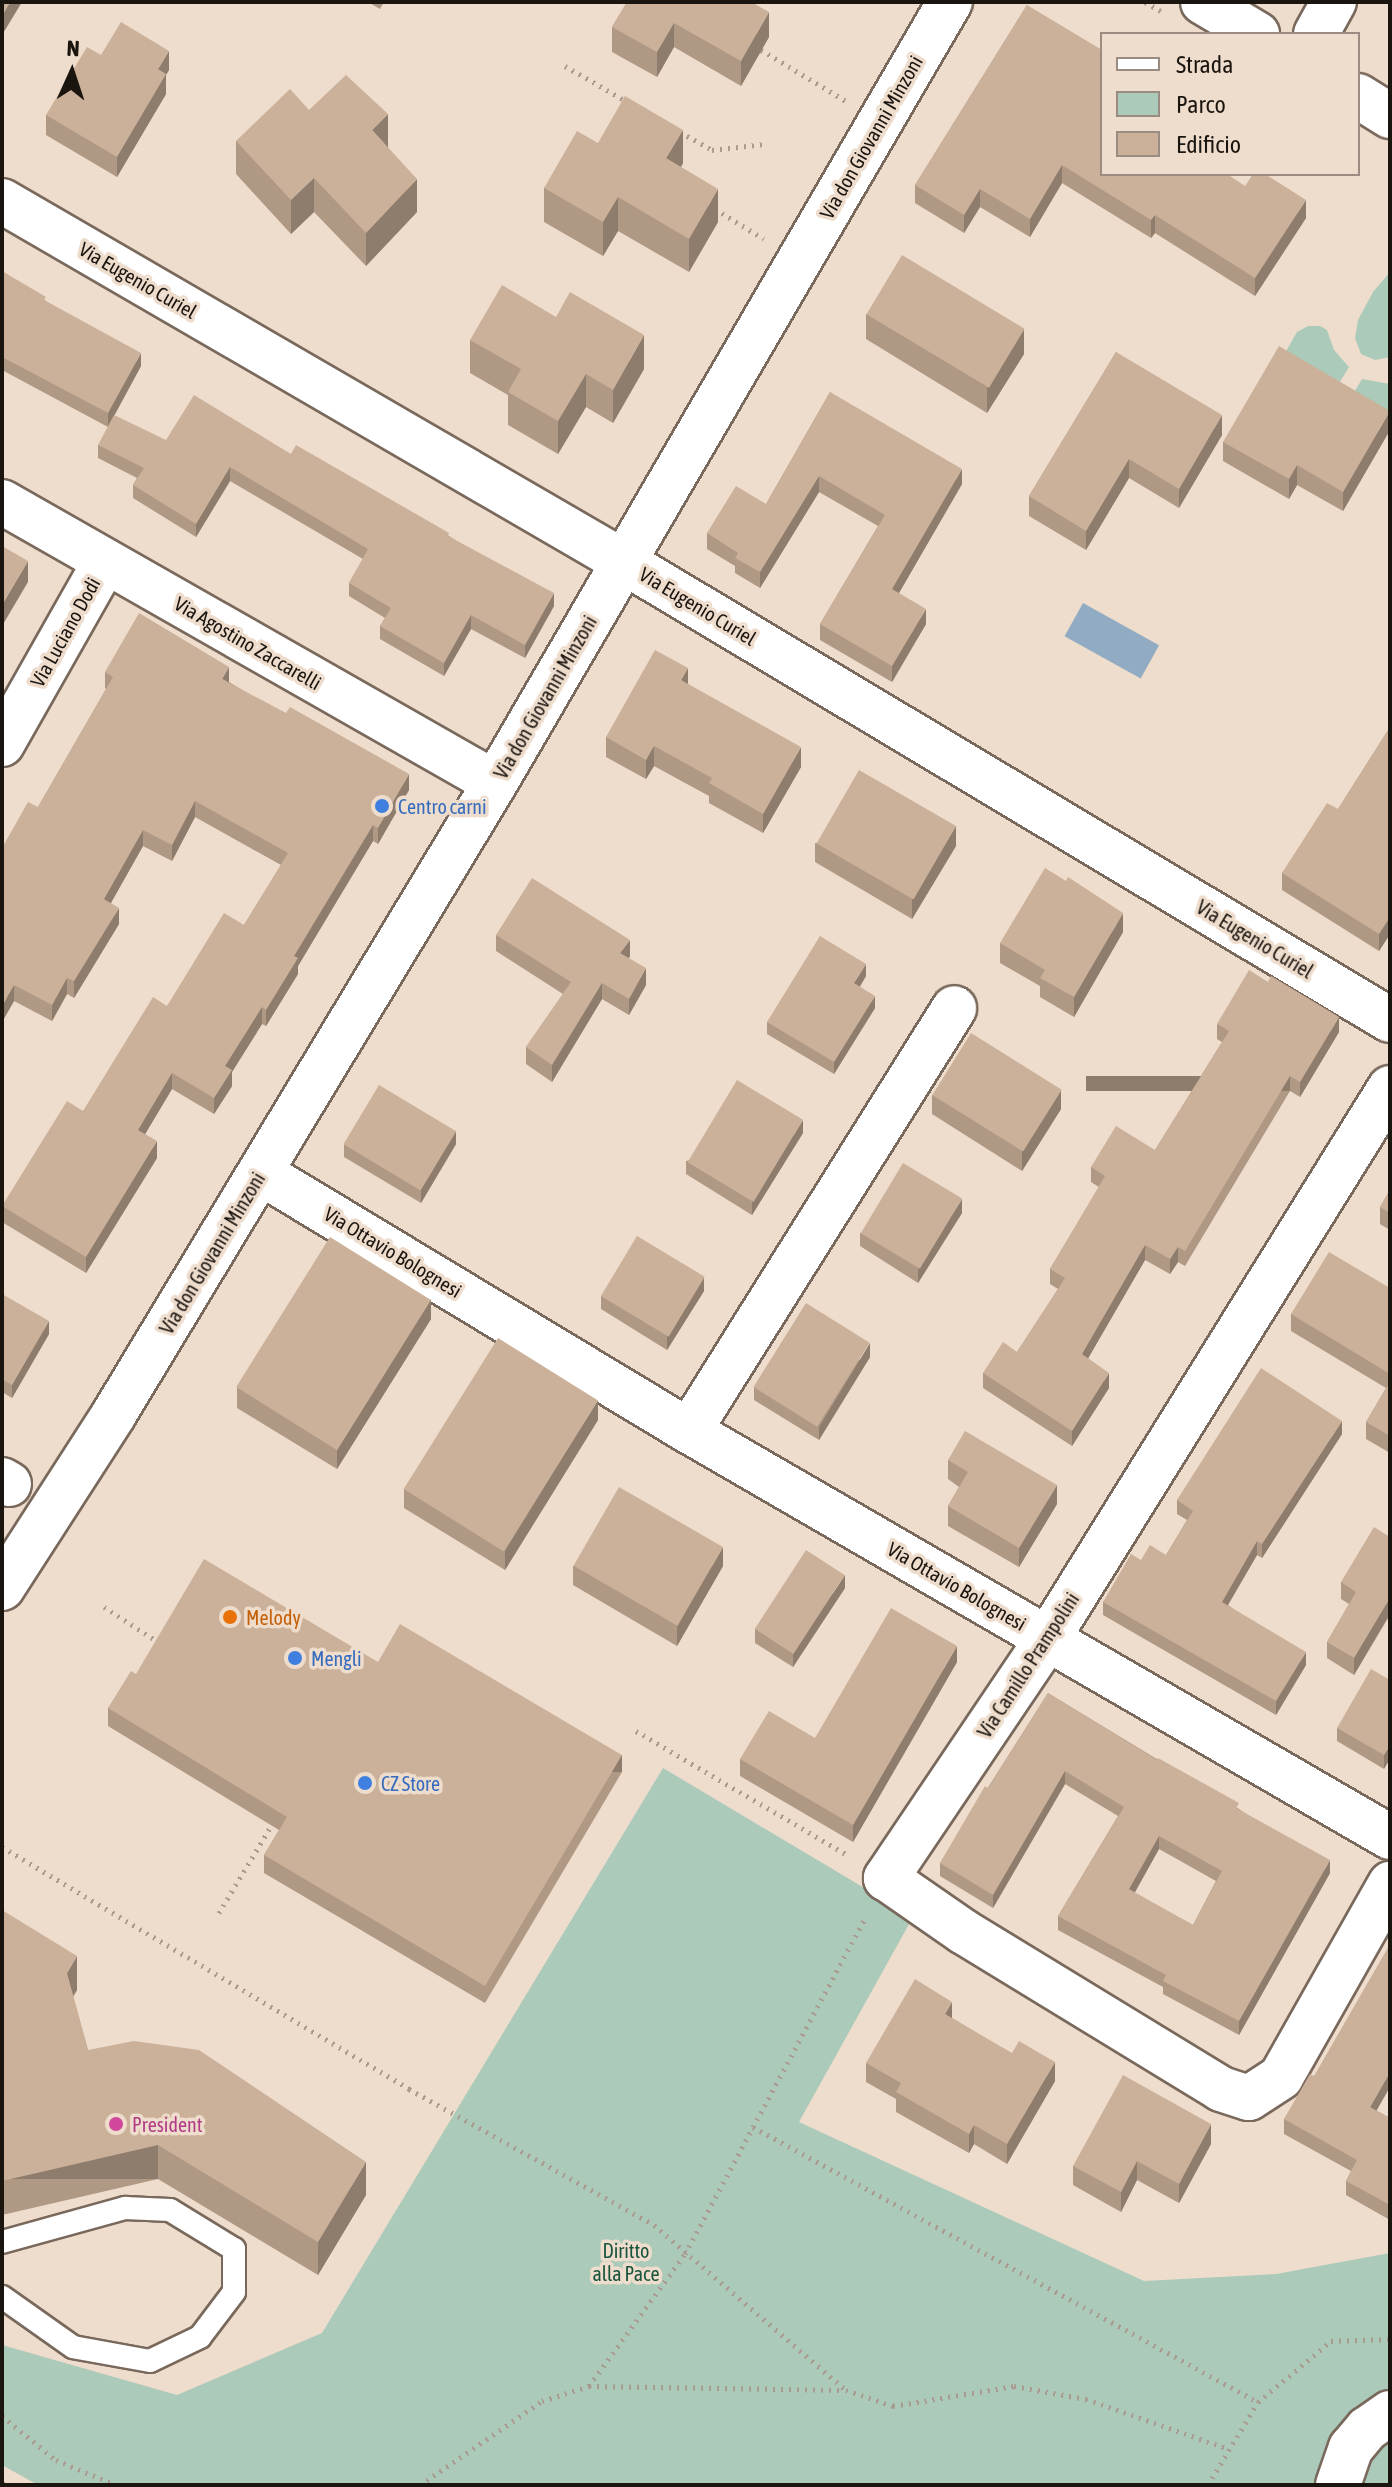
<!DOCTYPE html>
<html>
<head>
<meta charset="utf-8">
<style>
  body { margin:0 }
  #map { position:relative; width:1392px; height:2487px; overflow:hidden; background:#eedccc; font-family:"Asap Condensed",sans-serif }
  div>[style] { position:absolute }
  .green>* { inset:0; background:#abcaba }
  .water>* { inset:0; background:#91acc2; transform-origin:0 0 }
  .path>* { height:5px; margin-top:-2.5px; transform-origin:0; background:repeating-linear-gradient(90deg,#a99b8f 0 2px,transparent 0 8px) }
  .roads { filter:drop-shadow(2px 0 #79695c) drop-shadow(-2px 0 #79695c) drop-shadow(0 2px #79695c) drop-shadow(0 -2px #79695c) }
  .service>* { height:22px; margin:-11px; padding:0 11px; transform-origin:11px; border-radius:11px; background:#fff }
  .minor>* { height:44px; margin:-22px; padding:0 22px; transform-origin:22px; border-radius:22px; background:#fff }
  .tertiary>* { height:44px; margin:-22px; padding:0 22px; transform-origin:22px; border-radius:22px; background:#fff }
  .secondary>* { height:44px; margin:-22px; padding:0 22px; transform-origin:22px; border-radius:22px; background:#fff }
  .wall>* { inset:0; background:#af9884; transform-origin:0 0 }
  .shaded-wall>* { inset:0; background:#8e7c6c; transform-origin:0 0 }
  .building>* { inset:0; background:#cbb19a; transform-origin:0 0 }
  .dots>* { width:22px; height:22px; translate:-50% -50%; box-sizing:border-box; border:4px solid #eedccc; border-radius:50% }
  span { translate:-50% -50%; white-space:nowrap; text-align:center; line-height:1.15; -webkit-text-stroke:7px #eedccc; paint-order:stroke }
  .street-label { font-size:20px; color:#1b1510 }
  .shop-label { font-size:20px; color:#366cbe }
  .left { translate:0 -50%; text-align:left }
  .food-label { font-size:20px; color:#c56008 }
  .hotel-label { font-size:20px; color:#b23c85 }
  .park-label { font-size:20px; color:#19543d }
  .frame { position:absolute; inset:0; border:4px solid #1b1510; pointer-events:none }
  .legend { position:absolute; left:1100px; top:32px; width:260px; height:144px; box-sizing:border-box; background:#eedccc; border:2px solid #9a8c81; margin:0; padding:10px 14px; list-style:none; font-size:24px; color:#1b1510 }
  .legend li { display:flex; align-items:center; gap:16px; height:40px }
  .legend b { width:40px; border:2px solid #9a8c81 }
  .north { position:absolute; left:32px; top:32px; width:80px; height:80px; -webkit-text-stroke:6px #eedccc; paint-order:stroke; rotate:3deg; font-size:22px; font-weight:700; line-height:32px; text-align:center; color:#1b1510 }
  .north::after { content:''; display:block; margin:auto; width:28px; height:36px; background:#1b1510; clip-path:polygon(50% 0,100% 100%,50% 72%,0 100%) }
</style>
</head>
<body>
<div id="map">
  <div class="green">
    <i style="clip-path:polygon(1390px 272px,1390px 357px,1375px 360px,1361px 354px,1355px 338px,1358px 320px,1373px 292px)"></i>
    <i style="clip-path:polygon(1308px 326px,1320px 326px,1327px 330px,1334px 350px,1349px 367px,1338px 385px,1285px 353px,1297px 332px)"></i>
    <i style="clip-path:polygon(1362px 379px,1390px 384px,1390px 421px,1352px 396px)"></i>
    <i style="clip-path:polygon(663px 1768px,913px 1917px,799px 2122px,1144px 2281px,1276px 2274px,1390px 2253px,1390px 2485px,38px 2485px,2px 2465px,2px 2345px,177px 2395px,322px 2333px)"></i>
  </div>
  <div class="water">
    <i style="left:1083px;top:603px;width:87px;height:38px;rotate:29deg"></i>
  </div>
  <div class="path">
    <i style="left:1145px;top:2px;width:20px;rotate:30deg"></i>
    <i style="left:761px;top:50px;width:99px;rotate:31deg"></i>
    <i style="left:565px;top:66px;width:70px;rotate:29.8deg"></i>
    <i style="left:680px;top:132px;width:37px;rotate:29deg"></i>
    <i style="left:712px;top:150px;width:53px;rotate:-6.5deg"></i>
    <i style="left:715px;top:209px;width:57px;rotate:31.5deg"></i>
    <i style="left:104px;top:1607px;width:67px;rotate:32.7deg"></i>
    <i style="left:636px;top:1731px;width:247px;rotate:30.4deg"></i>
    <i style="left:2px;top:1847px;width:474px;rotate:30.7deg"></i>
    <i style="left:409px;top:2089px;width:280px;rotate:29deg"></i>
    <i style="left:654px;top:2225px;width:253px;rotate:40.7deg"></i>
    <i style="left:846px;top:2390px;width:50px;rotate:18.8deg"></i>
    <i style="left:893px;top:2406px;width:123px;rotate:-9.4deg"></i>
    <i style="left:1014px;top:2386px;width:73px;rotate:10.2deg"></i>
    <i style="left:1086px;top:2399px;width:151px;rotate:19.3deg"></i>
    <i style="left:219px;top:1913px;width:107px;rotate:-59.1deg"></i>
    <i style="left:753px;top:2127px;width:575px;rotate:28.57deg"></i>
    <i style="left:589px;top:2386px;width:163px;rotate:-54deg"></i>
    <i style="left:685px;top:2254px;width:383px;rotate:-61.8deg"></i>
    <i style="left:2px;top:2416px;width:70px;rotate:39.2deg"></i>
    <i style="left:56px;top:2460px;width:65px;rotate:22.6deg"></i>
    <i style="left:2px;top:2483px;width:4px;rotate:27deg"></i>
    <i style="left:420px;top:2485px;width:148px;rotate:-34.5deg"></i>
    <i style="left:542px;top:2401px;width:49px;rotate:-17.7deg"></i>
    <i style="left:589px;top:2386px;width:256px;rotate:0.9deg"></i>
    <i style="left:1208px;top:2485px;width:97px;rotate:-58.9deg"></i>
    <i style="left:1258px;top:2402px;width:95px;rotate:-39.9deg"></i>
    <i style="left:1331px;top:2341px;width:59px;rotate:-1.9deg"></i>
  </div>
  <div class="roads">
    <div class="service">
      <i style="left:2px;top:2242px;width:128px;rotate:-15.5deg"></i>
      <i style="left:125px;top:2208px;width:45px;rotate:2.5deg"></i>
      <i style="left:170px;top:2210px;width:75px;rotate:31.4deg"></i>
      <i style="left:234px;top:2249px;width:43px;rotate:90deg"></i>
      <i style="left:234px;top:2292px;width:56px;rotate:127.1deg"></i>
      <i style="left:200px;top:2337px;width:55px;rotate:154.4deg"></i>
      <i style="left:150px;top:2361px;width:78px;rotate:-169.7deg"></i>
      <i style="left:73px;top:2347px;width:87px;rotate:-144.8deg"></i>
    </div>
    <div class="minor">
      <i style="left:1316px;top:34px;width:37px;rotate:-61deg"></i>
      <i style="left:2px;top:201px;width:719px;rotate:30.13deg"></i>
      <i style="left:624px;top:562px;width:892px;rotate:30.88deg"></i>
      <i style="left:2px;top:502px;width:567px;rotate:29.68deg"></i>
      <i style="left:2px;top:744px;width:209px;rotate:-60.5deg"></i>
      <i style="left:1390px;top:1088px;width:648px;rotate:121.87deg"></i>
      <i style="left:1048px;top:1638px;width:290px;rotate:124deg"></i>
      <i style="left:886px;top:1878px;width:95px;rotate:34.7deg"></i>
      <i style="left:964px;top:1932px;width:301px;rotate:31.4deg"></i>
      <i style="left:1221px;top:2089px;width:29px;rotate:18deg"></i>
      <i style="left:1249px;top:2098px;width:38px;rotate:-33deg"></i>
      <i style="left:1281px;top:2077px;width:222px;rotate:-60.5deg"></i>
      <i style="left:261px;top:1173px;width:500px;rotate:31.1deg"></i>
      <i style="left:689px;top:1431px;width:810px;rotate:30.08deg"></i>
      <i style="left:689px;top:1431px;width:499px;rotate:-57.9deg"></i>
      <i style="left:2px;top:1480px;width:8px;rotate:30deg"></i>
    </div>
    <div class="tertiary">
      <i style="left:1203px;top:2px;width:63px;rotate:30.7deg"></i>
      <i style="left:1358px;top:96px;width:38px;rotate:32deg"></i>
      <i style="left:2px;top:1588px;width:207px;rotate:-57.2deg"></i>
      <i style="left:114px;top:1414px;width:737px;rotate:-58.88deg"></i>
      <i style="left:495px;top:783px;width:904px;rotate:-59.78deg"></i>
    </div>
    <div class="secondary">
      <i style="left:1338px;top:2485px;width:39px;rotate:-71deg"></i>
      <i style="left:1351px;top:2448px;width:25px;rotate:-50deg"></i>
      <i style="left:1367px;top:2429px;width:28px;rotate:-35deg"></i>
    </div>
  </div>
  <div class="wall">
    <i style="clip-path:polygon(368px 2px,384px 2px,380px 9px)"></i>
    <i style="clip-path:polygon(627px 2px,769px 37px,741px 86px,674px 47px,657px 77px,612px 52px,612px 27px)"></i>
    <i style="clip-path:polygon(1027px 5px,1102px 174px,1245px 186px,1306px 218px,1255px 296px,1155px 233px,1151px 238px,1062px 183px,1030px 237px,980px 207px,964px 233px,915px 203px,915px 185px)"></i>
    <i style="clip-path:polygon(101px 55px,169px 70px,166px 75px,166px 94px,117px 177px,46px 135px,46px 115px)"></i>
    <i style="clip-path:polygon(309px 110px,388px 147px,417px 212px,366px 266px,314px 212px,291px 234px,236px 174px,236px 141px)"></i>
    <i style="clip-path:polygon(598px 143px,683px 163px,681px 167px,718px 222px,689px 272px,618px 231px,603px 256px,544px 222px,544px 188px)"></i>
    <i style="clip-path:polygon(2px 271px,141px 366px,108px 427px,2px 370px)"></i>
    <i style="clip-path:polygon(866px 314px,1024px 354px,987px 413px,866px 339px)"></i>
    <i style="clip-path:polygon(556px 317px,644px 369px,613px 423px,586px 407px,558px 454px,508px 425px,508px 395px,470px 373px,470px 340px)"></i>
    <i style="clip-path:polygon(1116px 352px,1222px 435px,1179px 508px,1129px 478px,1086px 550px,1029px 516px,1029px 496px)"></i>
    <i style="clip-path:polygon(830px 392px,962px 484px,899px 593px,926px 624px,892px 682px,820px 640px,820px 624px,878px 526px,819px 492px,760px 588px,735px 573px,735px 566px,707px 549px,707px 533px,766px 504px)"></i>
    <i style="clip-path:polygon(1390px 430px,1343px 511px,1297px 485px,1289px 499px,1223px 461px,1223px 442px)"></i>
    <i style="clip-path:polygon(166px 440px,291px 454px,449px 536px,554px 606px,525px 658px,471px 629px,444px 676px,380px 639px,380px 626px,385px 618px,349px 596px,349px 583px,363px 559px,230px 481px,196px 537px,133px 498px,133px 485px,137px 478px,98px 458px,98px 445px)"></i>
    <i style="left:1390px;top:657px;width:22px;height:2px;rotate:90deg"></i>
    <i style="clip-path:polygon(105px 672px,229px 682px,409px 790px,378px 844px,373px 841px,298px 966px,298px 974px,266px 1026px,262px 1024px,232px 1072px,232px 1086px,214px 1114px,172px 1089px,145px 1134px,157px 1158px,86px 1273px,2px 1222px,2px 1206px,83px 1111px,167px 1006px,244px 925px,281px 865px,195px 817px,172px 861px,143px 846px,111px 903px,119px 924px,74px 998px,67px 994px,52px 1021px,14px 1001px,2px 1022px,38px 807px,106px 689px,105px 688px)"></i>
    <i style="clip-path:polygon(688px 684px,801px 767px,763px 833px,709px 803px,709px 796px,654px 766px,646px 779px,606px 757px,606px 737px)"></i>
    <i style="clip-path:polygon(1390px 727px,1390px 934px,1379px 951px,1282px 890px,1282px 873px,1338px 809px)"></i>
    <i style="clip-path:polygon(815px 843px,956px 846px,912px 919px,815px 862px)"></i>
    <i style="clip-path:polygon(1123px 932px,1074px 1017px,1040px 997px,1040px 986px,1000px 963px,1000px 943px)"></i>
    <i style="clip-path:polygon(496px 935px,630px 956px,629px 958px,646px 985px,629px 1015px,602px 999px,552px 1082px,526px 1064px,526px 1047px,563px 994px,496px 951px)"></i>
    <i style="clip-path:polygon(866px 976px,860px 987px,875px 1008px,834px 1074px,767px 1034px,767px 1022px)"></i>
    <i style="clip-path:polygon(1217px 1024px,1339px 1032px,1300px 1097px,1290px 1091px,1185px 1266px,1178px 1262px,1170px 1274px,1145px 1260px,1088px 1358px,1109px 1388px,1072px 1446px,983px 1388px,983px 1373px,1017px 1352px,1058px 1289px,1050px 1284px,1050px 1269px,1099px 1187px,1091px 1182px,1091px 1167px,1155px 1150px,1222px 1042px,1217px 1039px)"></i>
    <i style="clip-path:polygon(932px 1095px,1061px 1109px,1022px 1171px,932px 1114px)"></i>
    <i style="clip-path:polygon(803px 1133px,752px 1215px,686px 1174px,686px 1161px)"></i>
    <i style="clip-path:polygon(344px 1144px,456px 1144px,421px 1203px,344px 1157px)"></i>
    <i style="clip-path:polygon(1390px 1190px,1390px 1230px,1380px 1224px,1380px 1207px)"></i>
    <i style="clip-path:polygon(962px 1213px,918px 1283px,860px 1246px,860px 1233px)"></i>
    <i style="clip-path:polygon(1390px 1288px,1390px 1453px,1366px 1439px,1366px 1422px,1386px 1388px,1291px 1331px,1291px 1314px)"></i>
    <i style="clip-path:polygon(704px 1291px,667px 1350px,601px 1309px,601px 1296px)"></i>
    <i style="clip-path:polygon(2px 1294px,49px 1334px,12px 1398px,2px 1392px)"></i>
    <i style="clip-path:polygon(431px 1319px,337px 1469px,237px 1408px,237px 1388px)"></i>
    <i style="clip-path:polygon(870px 1357px,819px 1440px,754px 1400px,754px 1387px)"></i>
    <i style="clip-path:polygon(598px 1420px,505px 1570px,404px 1508px,404px 1489px)"></i>
    <i style="clip-path:polygon(1342px 1434px,1262px 1558px,1257px 1555px,1228px 1605px,1306px 1665px,1276px 1715px,1103px 1615px,1103px 1602px,1141px 1560px,1166px 1555px,1187px 1520px,1177px 1514px,1177px 1500px)"></i>
    <i style="clip-path:polygon(948px 1460px,1057px 1504px,1019px 1567px,948px 1526px,948px 1506px,959px 1487px,948px 1479px)"></i>
    <i style="clip-path:polygon(1390px 1537px,1390px 1615px,1354px 1675px,1327px 1658px,1327px 1642px,1349px 1604px,1341px 1599px,1341px 1582px)"></i>
    <i style="clip-path:polygon(573px 1566px,723px 1566px,677px 1646px,573px 1585px)"></i>
    <i style="clip-path:polygon(845px 1588px,793px 1667px,755px 1643px,755px 1629px)"></i>
    <i style="clip-path:polygon(378px 1662px,622px 1772px,485px 2003px,264px 1873px,264px 1855px,279px 1830px,108px 1726px,108px 1708px,136px 1674px)"></i>
    <i style="clip-path:polygon(957px 1662px,853px 1842px,740px 1776px,740px 1759px,815px 1738px)"></i>
    <i style="clip-path:polygon(1390px 1680px,1384px 1769px,1337px 1741px,1337px 1728px)"></i>
    <i style="clip-path:polygon(evenodd,1048px 1693px,1239px 1809px,1330px 1873px,1239px 2035px,1163px 1994px,1163px 1987px,1058px 1930px,1058px 1916px,1118px 1816px,1065px 1784px,993px 1908px,940px 1876px,940px 1863px,1048px 1693px,1159px 1849px,1216px 1881px,1193px 1925px,1134px 1893px,1159px 1849px)"></i>
    <i style="clip-path:polygon(2px 1910px,77px 1990px,73px 1996px,88px 2050px,366px 2195px,318px 2275px,158px 2179px,2px 2215px)"></i>
    <i style="clip-path:polygon(952px 2018px,1055px 2081px,1007px 2164px,974px 2144px,969px 2153px,896px 2112px,896px 2099px,866px 2082px,866px 2063px)"></i>
    <i style="clip-path:polygon(1314px 2076px,1390px 2118px,1390px 2220px,1346px 2195px,1346px 2181px,1351px 2171px,1284px 2134px,1284px 2119px)"></i>
    <i style="clip-path:polygon(1211px 2144px,1179px 2203px,1137px 2180px,1121px 2212px,1073px 2185px,1073px 2166px)"></i>
  </div>
  <div class="shaded-wall">
    <i style="clip-path:polygon(10px 2px,22px 2px,2px 35px,2px 16px)"></i>
    <i style="clip-path:polygon(769px 12px,769px 37px,741px 86px,741px 61px)"></i>
    <i style="clip-path:polygon(674px 23px,674px 47px,657px 77px,657px 52px)"></i>
    <i style="clip-path:polygon(169px 51px,169px 70px,166px 75px,166px 94px,117px 177px,117px 157px,158px 69px)"></i>
    <i style="clip-path:polygon(388px 114px,388px 148px,372px 130px)"></i>
    <i style="clip-path:polygon(683px 130px,683px 163px,666px 192px,666px 158px)"></i>
    <i style="clip-path:polygon(1062px 165px,1062px 183px,1030px 237px,1030px 219px)"></i>
    <i style="clip-path:polygon(314px 178px,314px 212px,291px 234px,291px 200px)"></i>
    <i style="clip-path:polygon(417px 179px,417px 212px,366px 266px,366px 233px)"></i>
    <i style="clip-path:polygon(718px 189px,718px 222px,689px 272px,689px 239px)"></i>
    <i style="clip-path:polygon(980px 189px,980px 207px,964px 233px,964px 215px)"></i>
    <i style="clip-path:polygon(618px 197px,618px 231px,603px 256px,603px 222px)"></i>
    <i style="clip-path:polygon(1306px 200px,1306px 218px,1255px 296px,1255px 278px)"></i>
    <i style="clip-path:polygon(1155px 215px,1155px 233px,1151px 238px,1151px 220px)"></i>
    <i style="clip-path:polygon(1024px 329px,1024px 354px,987px 413px,987px 388px)"></i>
    <i style="clip-path:polygon(644px 335px,644px 369px,613px 423px,613px 390px)"></i>
    <i style="clip-path:polygon(141px 353px,141px 366px,108px 427px,108px 413px)"></i>
    <i style="clip-path:polygon(586px 374px,586px 407px,558px 454px,558px 421px)"></i>
    <i style="clip-path:polygon(1390px 411px,1390px 430px,1343px 511px,1343px 492px)"></i>
    <i style="clip-path:polygon(1222px 415px,1222px 435px,1179px 508px,1179px 489px)"></i>
    <i style="clip-path:polygon(1129px 459px,1129px 478px,1086px 550px,1086px 531px)"></i>
    <i style="clip-path:polygon(1297px 465px,1297px 485px,1289px 499px,1289px 479px)"></i>
    <i style="clip-path:polygon(230px 467px,230px 481px,196px 537px,196px 524px)"></i>
    <i style="clip-path:polygon(962px 469px,962px 484px,892px 605px,892px 589px)"></i>
    <i style="clip-path:polygon(819px 476px,819px 492px,760px 588px,760px 572px)"></i>
    <i style="clip-path:polygon(28px 561px,28px 582px,2px 626px,2px 605px)"></i>
    <i style="clip-path:polygon(554px 593px,554px 606px,525px 658px,525px 645px)"></i>
    <i style="clip-path:polygon(926px 609px,926px 624px,892px 682px,892px 666px)"></i>
    <i style="clip-path:polygon(471px 615px,471px 629px,444px 676px,444px 663px)"></i>
    <i style="clip-path:polygon(229px 667px,229px 683px,222px 679px)"></i>
    <i style="clip-path:polygon(688px 668px,688px 687px,681px 680px)"></i>
    <i style="clip-path:polygon(654px 746px,654px 766px,646px 779px,646px 760px)"></i>
    <i style="clip-path:polygon(801px 747px,801px 767px,763px 833px,763px 814px)"></i>
    <i style="clip-path:polygon(409px 774px,409px 790px,378px 844px,378px 828px)"></i>
    <i style="clip-path:polygon(195px 801px,195px 817px,172px 861px,172px 845px)"></i>
    <i style="clip-path:polygon(373px 825px,373px 841px,298px 966px,298px 974px,266px 1026px,266px 1010px,294px 956px)"></i>
    <i style="clip-path:polygon(956px 826px,956px 846px,912px 919px,912px 899px)"></i>
    <i style="clip-path:polygon(143px 830px,143px 846px,104px 915px,104px 899px)"></i>
    <i style="clip-path:polygon(119px 908px,119px 924px,74px 998px,74px 981px)"></i>
    <i style="clip-path:polygon(1123px 913px,1123px 932px,1074px 1017px,1074px 997px)"></i>
    <i style="clip-path:polygon(1390px 917px,1390px 934px,1379px 951px,1379px 934px)"></i>
    <i style="clip-path:polygon(630px 940px,630px 956px,620px 970px,620px 953px)"></i>
    <i style="clip-path:polygon(866px 964px,866px 976px,854px 995px,854px 983px)"></i>
    <i style="clip-path:polygon(646px 968px,646px 985px,629px 1015px,629px 999px)"></i>
    <i style="clip-path:polygon(67px 978px,67px 994px,52px 1021px,52px 1005px)"></i>
    <i style="clip-path:polygon(602px 983px,602px 999px,552px 1082px,552px 1065px)"></i>
    <i style="clip-path:polygon(14px 985px,14px 1001px,2px 1022px,2px 1006px)"></i>
    <i style="clip-path:polygon(875px 996px,875px 1008px,834px 1074px,834px 1062px)"></i>
    <i style="clip-path:polygon(262px 1007px,262px 1024px,232px 1072px,232px 1086px,214px 1114px,214px 1098px,225px 1066px)"></i>
    <i style="clip-path:polygon(1339px 1017px,1339px 1032px,1300px 1097px,1300px 1082px)"></i>
    <i style="clip-path:polygon(172px 1073px,172px 1089px,138px 1146px,138px 1130px)"></i>
    <i style="left:1290px;top:1076px;width:15px;height:204px;rotate:90deg"></i>
    <i style="clip-path:polygon(1061px 1090px,1061px 1109px,1022px 1171px,1022px 1151px)"></i>
    <i style="clip-path:polygon(803px 1120px,803px 1133px,752px 1215px,752px 1202px)"></i>
    <i style="clip-path:polygon(456px 1131px,456px 1144px,421px 1203px,421px 1189px)"></i>
    <i style="clip-path:polygon(157px 1141px,157px 1158px,86px 1273px,86px 1257px)"></i>
    <i style="clip-path:polygon(962px 1199px,962px 1213px,918px 1283px,918px 1269px)"></i>
    <i style="clip-path:polygon(1145px 1245px,1145px 1260px,1082px 1369px,1082px 1354px)"></i>
    <i style="clip-path:polygon(1178px 1247px,1178px 1262px,1170px 1274px,1170px 1259px)"></i>
    <i style="clip-path:polygon(704px 1277px,704px 1291px,667px 1350px,667px 1337px)"></i>
    <i style="clip-path:polygon(431px 1299px,431px 1319px,337px 1469px,337px 1449px)"></i>
    <i style="clip-path:polygon(49px 1321px,49px 1334px,12px 1398px,12px 1385px)"></i>
    <i style="clip-path:polygon(870px 1343px,870px 1357px,819px 1440px,819px 1427px)"></i>
    <i style="clip-path:polygon(1109px 1373px,1109px 1388px,1072px 1446px,1072px 1431px)"></i>
    <i style="clip-path:polygon(598px 1400px,598px 1420px,505px 1570px,505px 1551px)"></i>
    <i style="clip-path:polygon(1342px 1421px,1342px 1434px,1262px 1558px,1262px 1544px)"></i>
    <i style="clip-path:polygon(1057px 1485px,1057px 1504px,1019px 1567px,1019px 1548px)"></i>
    <i style="clip-path:polygon(1257px 1541px,1257px 1555px,1222px 1615px,1222px 1602px)"></i>
    <i style="clip-path:polygon(723px 1547px,723px 1566px,677px 1646px,677px 1627px)"></i>
    <i style="clip-path:polygon(845px 1575px,845px 1588px,793px 1667px,793px 1654px)"></i>
    <i style="clip-path:polygon(1389px 1598px,1389px 1615px,1354px 1675px,1354px 1658px)"></i>
    <i style="clip-path:polygon(957px 1646px,957px 1662px,853px 1842px,853px 1825px)"></i>
    <i style="clip-path:polygon(1306px 1652px,1306px 1665px,1276px 1715px,1276px 1701px)"></i>
    <i style="clip-path:polygon(1390px 1745px,1390px 1759px,1384px 1769px,1384px 1755px)"></i>
    <i style="left:622px;top:1755px;width:17px;height:269px;rotate:90deg"></i>
    <i style="clip-path:polygon(1065px 1771px,1065px 1784px,993px 1908px,993px 1895px)"></i>
    <i style="clip-path:polygon(1159px 1836px,1159px 1849px,1129px 1903px,1129px 1889px)"></i>
    <i style="clip-path:polygon(1330px 1860px,1330px 1873px,1239px 2035px,1239px 2021px)"></i>
    <i style="clip-path:polygon(77px 1956px,77px 1990px,67px 2007px,67px 1973px)"></i>
    <i style="clip-path:polygon(952px 2002px,952px 2021px,945px 2014px)"></i>
    <i style="clip-path:polygon(1055px 2062px,1055px 2081px,1007px 2164px,1007px 2144px)"></i>
    <i style="clip-path:polygon(1390px 2072px,1390px 2087px,1370px 2122px,1370px 2107px)"></i>
    <i style="clip-path:polygon(1211px 2124px,1211px 2144px,1179px 2203px,1179px 2184px)"></i>
    <i style="clip-path:polygon(974px 2125px,974px 2144px,969px 2153px,969px 2134px)"></i>
    <i style="left:158px;top:2145px;width:34px;height:160px;rotate:90deg"></i>
    <i style="clip-path:polygon(1137px 2161px,1137px 2180px,1121px 2212px,1121px 2192px)"></i>
    <i style="clip-path:polygon(366px 2162px,366px 2195px,318px 2275px,318px 2242px)"></i>
  </div>
  <div class="building">
    <i style="clip-path:polygon(2px 2px,10px 2px,2px 16px)"></i>
    <i style="clip-path:polygon(627px 2px,751px 2px,769px 12px,741px 61px,674px 23px,657px 52px,612px 27px)"></i>
    <i style="clip-path:polygon(1027px 5px,1102px 50px,1102px 174px,1227px 174px,1245px 186px,1253px 174px,1265px 174px,1306px 200px,1255px 278px,1155px 215px,1151px 220px,1062px 165px,1030px 219px,980px 189px,964px 215px,915px 185px)"></i>
    <i style="clip-path:polygon(121px 22px,169px 51px,158px 69px,166px 74px,117px 157px,46px 115px,87px 47px,101px 55px)"></i>
    <i style="clip-path:polygon(346px 75px,388px 114px,372px 130px,417px 179px,366px 233px,314px 178px,291px 200px,236px 141px,290px 89px,309px 110px)"></i>
    <i style="clip-path:polygon(625px 96px,683px 130px,666px 158px,718px 189px,689px 239px,618px 197px,603px 222px,544px 188px,577px 131px,598px 143px)"></i>
    <i style="left:902px;top:255px;width:143px;height:69px;rotate:31deg"></i>
    <i style="clip-path:polygon(2px 271px,46px 297px,44px 300px,141px 353px,108px 413px,2px 357px)"></i>
    <i style="clip-path:polygon(502px 285px,556px 317px,570px 292px,644px 335px,613px 390px,586px 374px,558px 421px,508px 392px,521px 369px,470px 340px)"></i>
    <i style="clip-path:polygon(1279px 346px,1390px 411px,1343px 492px,1297px 465px,1289px 479px,1223px 442px)"></i>
    <i style="clip-path:polygon(1116px 352px,1222px 415px,1179px 489px,1129px 459px,1086px 531px,1029px 496px)"></i>
    <i style="clip-path:polygon(830px 392px,962px 469px,892px 589px,926px 609px,892px 666px,820px 624px,885px 515px,819px 476px,760px 572px,735px 558px,738px 553px,707px 533px,736px 486px,766px 504px)"></i>
    <i style="clip-path:polygon(194px 395px,291px 454px,296px 445px,449px 533px,448px 536px,554px 593px,525px 645px,471px 615px,444px 663px,380px 626px,391px 608px,349px 583px,368px 549px,230px 467px,196px 524px,133px 485px,144px 468px,98px 445px,114px 415px,166px 440px)"></i>
    <i style="clip-path:polygon(2px 546px,28px 561px,2px 605px)"></i>
    <i style="clip-path:polygon(139px 613px,229px 667px,222px 679px,286px 713px,290px 707px,409px 774px,378px 828px,373px 825px,294px 956px,298px 958px,266px 1010px,262px 1007px,225px 1066px,232px 1070px,214px 1098px,172px 1073px,138px 1130px,157px 1141px,86px 1257px,2px 1206px,67px 1101px,83px 1111px,153px 997px,167px 1006px,224px 913px,244px 925px,288px 853px,195px 801px,172px 845px,143px 830px,104px 899px,119px 908px,74px 981px,67px 978px,52px 1005px,14px 985px,2px 1006px,2px 848px,28px 802px,38px 807px,113px 677px,105px 672px)"></i>
    <i style="clip-path:polygon(655px 650px,688px 668px,681px 680px,801px 747px,763px 814px,709px 783px,712px 778px,654px 746px,646px 760px,606px 737px)"></i>
    <i style="clip-path:polygon(1390px 727px,1390px 917px,1379px 934px,1282px 873px,1327px 803px,1338px 809px)"></i>
    <i style="left:859px;top:770px;width:112px;height:85px;rotate:30deg"></i>
    <i style="clip-path:polygon(1045px 868px,1066px 881px,1068px 877px,1123px 913px,1074px 997px,1040px 978px,1045px 970px,1000px 943px)"></i>
    <i style="clip-path:polygon(532px 878px,630px 940px,620px 953px,646px 968px,629px 999px,602px 983px,552px 1065px,526px 1047px,571px 982px,496px 935px)"></i>
    <i style="clip-path:polygon(820px 936px,866px 964px,854px 983px,875px 996px,834px 1062px,767px 1022px)"></i>
    <i style="clip-path:polygon(1249px 970px,1268px 982px,1271px 976px,1339px 1017px,1300px 1082px,1290px 1076px,1185px 1251px,1178px 1247px,1170px 1259px,1145px 1245px,1082px 1354px,1109px 1373px,1072px 1431px,983px 1373px,1003px 1342px,1017px 1352px,1065px 1278px,1050px 1269px,1105px 1176px,1091px 1167px,1116px 1126px,1155px 1150px,1229px 1031px,1217px 1024px)"></i>
    <i style="left:971px;top:1033px;width:107px;height:73px;rotate:32deg"></i>
    <i style="left:737px;top:1080px;width:77px;height:96px;rotate:31deg"></i>
    <i style="left:379px;top:1085px;width:90px;height:69px;rotate:31deg"></i>
    <i style="left:903px;top:1163px;width:69px;height:82px;rotate:31deg"></i>
    <i style="clip-path:polygon(1390px 1190px,1390px 1213px,1380px 1207px)"></i>
    <i style="left:637px;top:1236px;width:79px;height:70px;rotate:31deg"></i>
    <i style="left:330px;top:1237px;width:119px;height:177px;rotate:32deg"></i>
    <i style="clip-path:polygon(1329px 1252px,1390px 1288px,1390px 1374px,1291px 1314px)"></i>
    <i style="clip-path:polygon(2px 1294px,49px 1321px,12px 1385px,2px 1379px)"></i>
    <i style="left:806px;top:1303px;width:75px;height:99px;rotate:32deg"></i>
    <i style="left:498px;top:1338px;width:118px;height:178px;rotate:32deg"></i>
    <i style="clip-path:polygon(1261px 1368px,1342px 1421px,1262px 1544px,1257px 1541px,1222px 1602px,1306px 1652px,1276px 1701px,1103px 1602px,1131px 1554px,1141px 1560px,1150px 1545px,1166px 1555px,1193px 1511px,1177px 1500px)"></i>
    <i style="clip-path:polygon(1390px 1382px,1390px 1436px,1366px 1422px)"></i>
    <i style="clip-path:polygon(965px 1431px,1057px 1485px,1019px 1548px,948px 1506px,968px 1472px,948px 1460px)"></i>
    <i style="left:619px;top:1487px;width:120px;height:91px;rotate:30deg"></i>
    <i style="clip-path:polygon(1374px 1527px,1390px 1537px,1390px 1598px,1354px 1658px,1327px 1642px,1356px 1592px,1341px 1582px)"></i>
    <i style="left:806px;top:1550px;width:46px;height:94px;rotate:33deg"></i>
    <i style="clip-path:polygon(204px 1559px,378px 1662px,400px 1624px,622px 1755px,485px 1986px,264px 1855px,287px 1817px,108px 1708px,131px 1671px,136px 1674px)"></i>
    <i style="clip-path:polygon(891px 1608px,957px 1646px,853px 1825px,740px 1759px,769px 1711px,815px 1738px)"></i>
    <i style="clip-path:polygon(1371px 1669px,1390px 1680px,1390px 1745px,1384px 1755px,1337px 1728px)"></i>
    <i style="clip-path:polygon(evenodd,1048px 1693px,1157px 1760px,1158px 1758px,1239px 1803px,1236px 1808px,1330px 1860px,1239px 2021px,1163px 1981px,1166px 1975px,1058px 1916px,1124px 1807px,1065px 1771px,993px 1895px,940px 1863px,985px 1786px,988px 1788px,1048px 1693px,1159px 1836px,1222px 1871px,1193px 1925px,1129px 1889px,1159px 1836px)"></i>
    <i style="clip-path:polygon(2px 1910px,77px 1956px,67px 1973px,88px 2050px,134px 2041px,199px 2050px,366px 2162px,318px 2242px,158px 2145px,2px 2181px)"></i>
    <i style="clip-path:polygon(1390px 1944px,1390px 2072px,1370px 2107px,1390px 2118px,1390px 2205px,1346px 2181px,1357px 2160px,1284px 2119px,1310px 2074px,1314px 2076px)"></i>
    <i style="clip-path:polygon(915px 1979px,952px 2002px,945px 2014px,1012px 2053px,1019px 2041px,1055px 2062px,1007px 2144px,974px 2125px,969px 2134px,896px 2092px,901px 2083px,866px 2063px)"></i>
    <i style="clip-path:polygon(1123px 2075px,1211px 2124px,1179px 2184px,1137px 2161px,1121px 2192px,1073px 2166px)"></i>
  </div>
  <div class="dots">
    <i style="left:382px;top:806px;background:#3f7fe0"></i>
    <i style="left:230px;top:1617px;background:#e8710a"></i>
    <i style="left:295px;top:1658px;background:#3f7fe0"></i>
    <i style="left:365px;top:1783px;background:#3f7fe0"></i>
    <i style="left:116px;top:2124px;background:#d1479c"></i>
  </div>
  <div class="street-label">
    <span style="left:871px;top:137px;rotate:-60deg">Via don Giovanni Minzoni</span>
    <span style="left:138px;top:280px;rotate:30deg">Via Eugenio Curiel</span>
    <span style="left:698px;top:606px;rotate:31deg">Via Eugenio Curiel</span>
    <span style="left:65px;top:632px;rotate:-61deg">Via Luciano Dodi</span>
    <span style="left:248px;top:643px;rotate:30deg">Via Agostino Zaccarelli</span>
    <span style="left:545px;top:697px;rotate:-60deg">Via don Giovanni Minzoni</span>
    <span style="left:1255px;top:939px;rotate:31deg">Via Eugenio Curiel</span>
    <span style="left:393px;top:1252px;rotate:31deg">Via Ottavio Bolognesi</span>
    <span style="left:212px;top:1253px;rotate:-59deg">Via don Giovanni Minzoni</span>
    <span style="left:957px;top:1586px;rotate:30deg">Via Ottavio Bolognesi</span>
    <span style="left:1028px;top:1665px;rotate:-57deg">Via Camillo Prampolini</span>
  </div>
  <div class="shop-label">
    <span class="left" style="left:398px;top:806px">Centro carni</span>
    <span class="left" style="left:311px;top:1658px">Mengli</span>
    <span class="left" style="left:381px;top:1783px">CZ Store</span>
  </div>
  <div class="food-label">
    <span class="left" style="left:246px;top:1617px">Melody</span>
  </div>
  <div class="hotel-label">
    <span class="left" style="left:132px;top:2124px">President</span>
  </div>
  <div class="park-label">
    <span style="left:626px;top:2262px">Diritto<br>alla Pace</span>
  </div>
  <div class="frame"></div>
  <ul class="legend">
  <li><b style="height:10px;background:#fff"></b>Strada</li>
  <li><b style="height:22px;background:#abcaba"></b>Parco</li>
  <li><b style="height:22px;background:#cbb19a"></b>Edificio</li>
  </ul>
  <div class="north">N</div>
</div>
</body>
</html>
